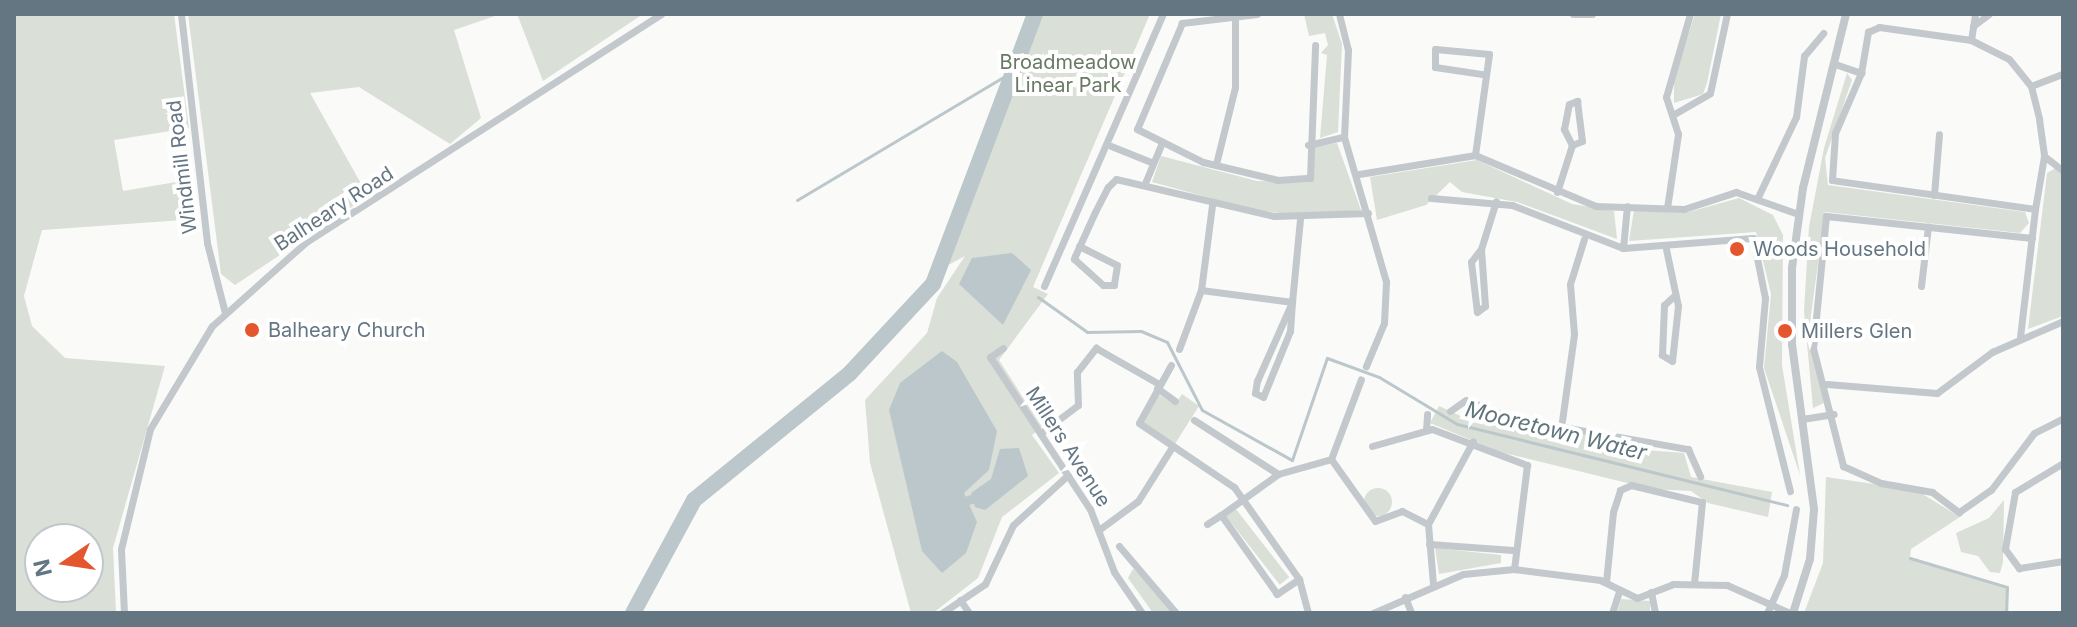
<!DOCTYPE html>
<html>
<head>
<meta charset="utf-8">
<style>
  body { margin:0 }
  #map { position:relative; width:2077px; height:627px; overflow:hidden; background:#fafaf8; font-family:Inter,sans-serif }
  div>[style] { position:absolute }
  .green>* { inset:0; background:#dadfd7; transform-origin:0 0 }
  .round { border-radius:50% }
  .water>* { inset:0; background:#bbc7cb }
  .stream>* { height:3px; margin:-1.5px; padding:0 1.5px; transform-origin:1.5px; border-radius:1.5px; background:#bbc7cb }
  .canal>* { height:9px; margin:-4.5px; padding:0 4.5px; transform-origin:4.5px; border-radius:4.5px; background:#bbc7cb }
  .river>* { height:16px; margin:-8px; padding:0 8px; transform-origin:8px; border-radius:8px; background:#bbc7cb }
  .minor>* { height:7px; margin:-3.5px; padding:0 3.5px; transform-origin:3.5px; border-radius:3.5px; background:#c3c8cc }
  .tertiary>* { height:8px; margin:-4px; padding:0 4px; transform-origin:4px; border-radius:4px; background:#c3c8cc }
  .dots>* { width:22px; height:22px; translate:-50% -50%; box-sizing:border-box; border:4px solid #fff; border-radius:50% }
  span { translate:-50% -50%; white-space:nowrap; text-align:center; line-height:1.15; -webkit-text-stroke:8px #fff; paint-order:stroke }
  .park-label { font-size:20px; color:#687a64 }
  .street-label { font-size:20px; color:#657683 }
  .poi-label { font-size:20px; color:#657683 }
  .left { translate:0 -50%; text-align:left }
  .water-label { font-size:22px; color:#60757c; font-style:italic }
  .frame { position:absolute; inset:0; border:16px solid #657683; pointer-events:none }
  .north { position:absolute; left:24px; top:523px; width:80px; height:80px; box-sizing:border-box; background:#fff; border:2px solid #c1c8cd; border-radius:50%; rotate:257deg; font-size:22px; font-weight:700; line-height:32px; text-align:center; color:#657683 }
  .north::after { content:''; display:block; margin:auto; width:28px; height:36px; background:#e4572e; clip-path:polygon(50% 0,100% 100%,50% 72%,0 100%) }
</style>
</head>
<body>
<div id="map">
  <div class="green">
    <i style="clip-path:polygon(evenodd,14px 14px,174px 14px,189px 128px,114px 140px,123px 191px,194px 179px,197px 219px,42px 230px,24px 296px,32px 326px,65px 358px,165px 366px,113px 548px,116px 613px,14px 613px,14px 14px,40px 539px,88px 539px,88px 587px,40px 587px,40px 539px)"></i>
    <i style="clip-path:polygon(188px 14px,501px 14px,454px 30px,481px 118px,450px 144px,359px 87px,310px 93px,368px 196px,235px 285px,221px 274px)"></i>
    <i style="clip-path:polygon(517px 14px,643px 14px,543px 81px)"></i>
    <i style="clip-path:polygon(1035px 14px,1150px 14px,1033px 287px,1048px 294px,999px 360px,1042px 427px,1032px 435px,1059px 473px,1002px 517px,978px 578px,933px 613px,911px 613px,870px 463px,865px 400px,927px 333px,937px 298px,965px 256px,941px 269px,957px 203px)"></i>
    <i style="clip-path:polygon(1304px 14px,1332px 14px,1342px 44px,1338px 132px,1320px 138px,1327px 55px,1321px 53px,1328px 45px,1325px 33px,1309px 36px)"></i>
    <i style="clip-path:polygon(1695px 14px,1721px 14px,1707px 83px,1703px 94px,1674px 103px,1674px 78px)"></i>
    <i style="clip-path:polygon(1847px 73px,1852px 80px,1825px 158px,1828px 185px,2025px 212px,2029px 223px,2020px 233px,1825px 212px,1808px 337px,1824px 403px,1813px 408px,1804px 311px,1809px 227px,1824px 148px)"></i>
    <i style="clip-path:polygon(1337px 143px,1361px 210px,1301px 216px,1250px 209px,1152px 182px,1161px 156px,1257px 181px,1309px 182px,1314px 147px)"></i>
    <i style="clip-path:polygon(1477px 160px,1572px 204px,1614px 211px,1617px 239px,1517px 202px,1462px 192px,1450px 182px,1426px 205px,1377px 220px,1370px 177px)"></i>
    <i style="clip-path:polygon(2056px 168px,2063px 176px,2063px 316px,2028px 329px,2047px 173px)"></i>
    <i style="clip-path:polygon(1739px 198px,1773px 215px,1783px 235px,1782px 365px,1800px 475px,1764px 368px,1771px 294px,1756px 232px,1629px 241px,1634px 210px,1685px 213px)"></i>
    <i style="clip-path:polygon(1158px 394px,1175px 405px,1182px 394px,1199px 406px,1175px 444px,1144px 423px)"></i>
    <i style="clip-path:polygon(1439px 406px,1465px 418px,1482px 412px,1588px 431px,1633px 449px,1684px 453px,1691px 477px,1772px 492px,1768px 517px,1708px 503px,1691px 491px,1652px 489px,1500px 452px,1430px 423px)"></i>
    <i style="clip-path:polygon(1826px 477px,1916px 490px,1960px 517px,1911px 549px,1910px 558px,2007px 587px,2006px 613px,1804px 613px,1823px 563px)"></i>
    <i class="round" style="left:1364px;top:488px;width:28px;height:28px"></i>
    <i style="clip-path:polygon(2004px 500px,2003px 562px,2000px 573px,1990px 572px,1978px 556px,1961px 552px,1956px 533px,1989px 518px)"></i>
    <i style="left:1235px;top:508px;width:88px;height:12px;rotate:52deg"></i>
    <i style="clip-path:polygon(1435px 548px,1501px 555px,1501px 563px,1439px 574px)"></i>
    <i style="clip-path:polygon(1133px 569px,1137px 572px,1173px 613px,1153px 613px,1128px 578px)"></i>
    <i style="clip-path:polygon(1621px 599px,1650px 601px,1650px 613px,1617px 613px)"></i>
  </div>
  <div class="water">
    <i style="clip-path:polygon(1012px 253px,1031px 270px,1003px 325px,959px 284px,972px 258px)"></i>
    <i style="clip-path:polygon(942px 351px,957px 362px,997px 431px,989px 470px,964px 493px,977px 522px,966px 553px,942px 573px,922px 551px,889px 410px,900px 383px)"></i>
    <i style="clip-path:polygon(1019px 448px,1028px 476px,985px 510px,975px 507px,971px 493px,991px 479px,1000px 449px)"></i>
  </div>
  <div class="stream">
    <i style="left:797px;top:200px;width:246px;rotate:-30.8deg"></i>
    <i style="left:1038px;top:297px;width:60px;rotate:35.5deg"></i>
    <i style="left:1087px;top:332px;width:54px;rotate:-1.1deg"></i>
    <i style="left:1141px;top:331px;width:28px;rotate:23deg"></i>
    <i style="left:1167px;top:342px;width:76px;rotate:62.8deg"></i>
    <i style="left:1202px;top:410px;width:103px;rotate:29.1deg"></i>
    <i style="left:1292px;top:460px;width:108px;rotate:-71.1deg"></i>
    <i style="left:1327px;top:358px;width:55px;rotate:20.1deg"></i>
    <i style="left:1379px;top:377px;width:91px;rotate:31.1deg"></i>
    <i style="left:1457px;top:424px;width:340px;rotate:13.8deg"></i>
    <i style="left:1910px;top:558px;width:101px;rotate:16.6deg"></i>
    <i style="left:2007px;top:587px;width:26px;rotate:92deg"></i>
  </div>
  <div class="canal">
    <i style="left:965px;top:501px;width:6px;rotate:-18deg"></i>
  </div>
  <div class="river">
    <i style="left:633px;top:613px;width:128px;rotate:-61.6deg"></i>
    <i style="left:694px;top:500px;width:201px;rotate:-39.1deg"></i>
    <i style="left:850px;top:373px;width:122px;rotate:-47deg"></i>
    <i style="left:933px;top:284px;width:289px;rotate:-69.3deg"></i>
  </div>
  <div class="minor">
    <i style="left:181px;top:14px;width:230px;rotate:83.5deg"></i>
    <i style="left:207px;top:243px;width:72px;rotate:75.6deg"></i>
    <i style="left:1257px;top:14px;width:76px;rotate:173.2deg"></i>
    <i style="left:1182px;top:23px;width:115px;rotate:113deg"></i>
    <i style="left:1137px;top:129px;width:74px;rotate:26.6deg"></i>
    <i style="left:1203px;top:162px;width:77px;rotate:13.5deg"></i>
    <i style="left:1278px;top:180px;width:32px;rotate:-4deg"></i>
    <i style="left:1310px;top:178px;width:133px;rotate:-87.8deg"></i>
    <i style="left:1339px;top:14px;width:37px;rotate:76deg"></i>
    <i style="left:1348px;top:50px;width:87px;rotate:92.6deg"></i>
    <i style="left:1344px;top:137px;width:151px;rotate:73.8deg"></i>
    <i style="left:1386px;top:282px;width:41px;rotate:92.8deg"></i>
    <i style="left:1384px;top:323px;width:47px;rotate:112.7deg"></i>
    <i style="left:1573px;top:14px;width:19px"></i>
    <i style="left:1973px;top:26px;width:20px;rotate:-37deg"></i>
    <i style="left:1971px;top:40px;width:26px;rotate:-81deg"></i>
    <i style="left:1835px;top:64px;width:28px;rotate:19deg"></i>
    <i style="left:1861px;top:73px;width:42px;rotate:-80.3deg"></i>
    <i style="left:1868px;top:32px;width:12px;rotate:-24deg"></i>
    <i style="left:1879px;top:27px;width:93px;rotate:8deg"></i>
    <i style="left:1971px;top:40px;width:42px;rotate:26.6deg"></i>
    <i style="left:2009px;top:59px;width:35px;rotate:51deg"></i>
    <i style="left:2031px;top:86px;width:34px;rotate:76deg"></i>
    <i style="left:2039px;top:119px;width:37px;rotate:82deg"></i>
    <i style="left:2044px;top:156px;width:54px;rotate:99.6deg"></i>
    <i style="left:2035px;top:209px;width:205px;rotate:-171.9deg"></i>
    <i style="left:1832px;top:180px;width:47px;rotate:-86.3deg"></i>
    <i style="left:1835px;top:133px;width:65px;rotate:-66.6deg"></i>
    <i style="left:2031px;top:86px;width:34px;rotate:-21deg"></i>
    <i style="left:1676px;top:113px;width:39px;rotate:-30deg"></i>
    <i style="left:1710px;top:93px;width:81px;rotate:-77.9deg"></i>
    <i style="left:1308px;top:145px;width:37px;rotate:-13deg"></i>
    <i style="left:1111px;top:146px;width:45px;rotate:22deg"></i>
    <i style="left:1475px;top:155px;width:102px;rotate:-82.1deg"></i>
    <i style="left:1489px;top:54px;width:54px;rotate:-174.7deg"></i>
    <i style="left:1435px;top:49px;width:18px;rotate:90deg"></i>
    <i style="left:1435px;top:67px;width:48px;rotate:8.5deg"></i>
    <i style="left:2044px;top:156px;width:24px;rotate:38deg"></i>
    <i style="left:1216px;top:164px;width:79px;rotate:-76.1deg"></i>
    <i style="left:1235px;top:87px;width:69px;rotate:-90deg"></i>
    <i style="left:1359px;top:174px;width:118px;rotate:-9.3deg"></i>
    <i style="left:1475px;top:155px;width:131px;rotate:22.9deg"></i>
    <i style="left:1596px;top:206px;width:88px;rotate:2deg"></i>
    <i style="left:1684px;top:209px;width:55px;rotate:-18.1deg"></i>
    <i style="left:1736px;top:192px;width:66px;rotate:19.5deg"></i>
    <i style="left:1145px;top:183px;width:41px;rotate:-67.2deg"></i>
    <i style="left:1557px;top:192px;width:49px;rotate:-72.3deg"></i>
    <i style="left:1572px;top:145px;width:18px;rotate:-117deg"></i>
    <i style="left:1564px;top:129px;width:25px;rotate:-79deg"></i>
    <i style="left:1569px;top:104px;width:9px;rotate:-21deg"></i>
    <i style="left:1577px;top:101px;width:40px;rotate:82.9deg"></i>
    <i style="left:1582px;top:141px;width:11px;rotate:158deg"></i>
    <i style="left:1934px;top:195px;width:61px;rotate:-85.3deg"></i>
    <i style="left:1431px;top:198px;width:81px;rotate:4.9deg"></i>
    <i style="left:1512px;top:205px;width:119px;rotate:21.2deg"></i>
    <i style="left:1623px;top:248px;width:130px;rotate:-4.4deg"></i>
    <i style="left:1753px;top:238px;width:61px;rotate:78.7deg"></i>
    <i style="left:1765px;top:298px;width:69px;rotate:95deg"></i>
    <i style="left:1759px;top:367px;width:128px;rotate:76deg"></i>
    <i style="left:1757px;top:199px;width:91px;rotate:-64.6deg"></i>
    <i style="left:1796px;top:117px;width:62px;rotate:-82.5deg"></i>
    <i style="left:1804px;top:56px;width:30px;rotate:-50deg"></i>
    <i style="left:1667px;top:208px;width:75px;rotate:-81.5deg"></i>
    <i style="left:1678px;top:134px;width:39px;rotate:-108deg"></i>
    <i style="left:1666px;top:97px;width:86px;rotate:-73.9deg"></i>
    <i style="left:2032px;top:238px;width:207px;rotate:-173.9deg"></i>
    <i style="left:1826px;top:216px;width:133px;rotate:95.6deg"></i>
    <i style="left:1813px;top:348px;width:122px;rotate:75.7deg"></i>
    <i style="left:1843px;top:466px;width:42px;rotate:24.1deg"></i>
    <i style="left:1881px;top:483px;width:52px;rotate:10deg"></i>
    <i style="left:1932px;top:492px;width:34px;rotate:37deg"></i>
    <i style="left:1959px;top:512px;width:39px;rotate:-35deg"></i>
    <i style="left:1991px;top:490px;width:71px;rotate:-53deg"></i>
    <i style="left:2034px;top:433px;width:33px;rotate:-27deg"></i>
    <i style="left:1079px;top:246px;width:42px;rotate:26.6deg"></i>
    <i style="left:1117px;top:265px;width:20px;rotate:99deg"></i>
    <i style="left:1114px;top:285px;width:11px;rotate:180deg"></i>
    <i style="left:1103px;top:285px;width:39px;rotate:-138deg"></i>
    <i style="left:1074px;top:259px;width:3px;rotate:-72deg"></i>
    <i style="left:1075px;top:256px;width:48px;rotate:-65.6deg"></i>
    <i style="left:1095px;top:212px;width:28px;rotate:-63deg"></i>
    <i style="left:1108px;top:187px;width:11px;rotate:-45deg"></i>
    <i style="left:1116px;top:179px;width:162px;rotate:13.2deg"></i>
    <i style="left:1274px;top:216px;width:94px;rotate:-1.8deg"></i>
    <i style="left:1623px;top:248px;width:42px;rotate:-84.6deg"></i>
    <i style="left:1481px;top:249px;width:16px;rotate:128deg"></i>
    <i style="left:1471px;top:262px;width:50px;rotate:83.2deg"></i>
    <i style="left:1477px;top:312px;width:10px;rotate:-37deg"></i>
    <i style="left:1485px;top:306px;width:57px;rotate:-94deg"></i>
    <i style="left:1481px;top:249px;width:50px;rotate:-72.6deg"></i>
    <i style="left:1666px;top:249px;width:58px;rotate:78.1deg"></i>
    <i style="left:1678px;top:306px;width:55px;rotate:96.2deg"></i>
    <i style="left:1672px;top:361px;width:12px;rotate:-149deg"></i>
    <i style="left:1662px;top:355px;width:50px;rotate:-87.7deg"></i>
    <i style="left:1664px;top:305px;width:12px;rotate:-42deg"></i>
    <i style="left:1044px;top:286px;width:297px;rotate:-66.4deg"></i>
    <i style="left:1921px;top:286px;width:60px;rotate:-83.3deg"></i>
    <i style="left:1201px;top:290px;width:92px;rotate:7.5deg"></i>
    <i style="left:1292px;top:302px;width:29px;rotate:94deg"></i>
    <i style="left:1290px;top:331px;width:71px;rotate:112.2deg"></i>
    <i style="left:1263px;top:397px;width:9px;rotate:-153deg"></i>
    <i style="left:1255px;top:393px;width:12px;rotate:-81deg"></i>
    <i style="left:1257px;top:381px;width:86px;rotate:-66.1deg"></i>
    <i style="left:1292px;top:302px;width:83px;rotate:-84.5deg"></i>
    <i style="left:2020px;top:337px;width:129px;rotate:-83.3deg"></i>
    <i style="left:1003px;top:348px;width:16px;rotate:145deg"></i>
    <i style="left:990px;top:357px;width:182px;rotate:56.7deg"></i>
    <i style="left:1090px;top:509px;width:67px;rotate:69.1deg"></i>
    <i style="left:1114px;top:572px;width:50px;rotate:55.7deg"></i>
    <i style="left:1179px;top:349px;width:63px;rotate:-69.6deg"></i>
    <i style="left:1201px;top:290px;width:86px;rotate:-82.6deg"></i>
    <i style="left:1171px;top:365px;width:66px;rotate:118.9deg"></i>
    <i style="left:1139px;top:423px;width:115px;rotate:34deg"></i>
    <i style="left:1234px;top:487px;width:113px;rotate:54.8deg"></i>
    <i style="left:1299px;top:579px;width:35px;rotate:75deg"></i>
    <i style="left:1827px;top:384px;width:110px;rotate:4.7deg"></i>
    <i style="left:1937px;top:393px;width:69px;rotate:-36.7deg"></i>
    <i style="left:1992px;top:352px;width:77px;rotate:-23.6deg"></i>
    <i style="left:1157px;top:388px;width:22px;rotate:36deg"></i>
    <i style="left:1450px;top:411px;width:19px;rotate:-35deg"></i>
    <i style="left:1466px;top:400px;width:49px;rotate:21.4deg"></i>
    <i style="left:1512px;top:418px;width:179px;rotate:10deg"></i>
    <i style="left:1688px;top:449px;width:30px;rotate:66deg"></i>
    <i style="left:1802px;top:419px;width:32px;rotate:-9deg"></i>
    <i style="left:1194px;top:420px;width:100px;rotate:32.7deg"></i>
    <i style="left:1562px;top:421px;width:88px;rotate:-82.1deg"></i>
    <i style="left:1574px;top:334px;width:50px;rotate:-94.6deg"></i>
    <i style="left:1570px;top:284px;width:47px;rotate:-72.7deg"></i>
    <i style="left:1426px;top:430px;width:16px;rotate:-86deg"></i>
    <i style="left:1041px;top:433px;width:46px;rotate:-37.1deg"></i>
    <i style="left:1078px;top:405px;width:33px;rotate:-92deg"></i>
    <i style="left:1077px;top:372px;width:31px;rotate:-52deg"></i>
    <i style="left:1096px;top:348px;width:73px;rotate:29.7deg"></i>
    <i style="left:1372px;top:446px;width:62px;rotate:-15.8deg"></i>
    <i style="left:1432px;top:429px;width:102px;rotate:20.8deg"></i>
    <i style="left:1527px;top:465px;width:105px;rotate:97.1deg"></i>
    <i style="left:1331px;top:459px;width:76px;rotate:54.6deg"></i>
    <i style="left:1375px;top:521px;width:29px;rotate:-20deg"></i>
    <i style="left:1402px;top:511px;width:29px;rotate:27deg"></i>
    <i style="left:2063px;top:463px;width:56px;rotate:148.9deg"></i>
    <i style="left:2015px;top:492px;width:58px;rotate:100deg"></i>
    <i style="left:2005px;top:549px;width:24px;rotate:54deg"></i>
    <i style="left:2019px;top:568px;width:45px;rotate:-9deg"></i>
    <i style="left:1207px;top:524px;width:17px;rotate:-33deg"></i>
    <i style="left:1100px;top:529px;width:47px;rotate:-36.4deg"></i>
    <i style="left:1138px;top:501px;width:64px;rotate:-57.8deg"></i>
    <i style="left:1429px;top:544px;width:84px;rotate:4.1deg"></i>
    <i style="left:1119px;top:546px;width:88px;rotate:49.6deg"></i>
    <i style="left:1299px;top:579px;width:27px;rotate:146deg"></i>
    <i style="left:1277px;top:594px;width:97px;rotate:-125.3deg"></i>
    <i style="left:1221px;top:515px;width:70px;rotate:-35.7deg"></i>
    <i style="left:1278px;top:474px;width:55px;rotate:-15.8deg"></i>
    <i style="left:1331px;top:459px;width:85px;rotate:-69.4deg"></i>
    <i style="left:1606px;top:582px;width:70px;rotate:-84.3deg"></i>
    <i style="left:1613px;top:512px;width:23px;rotate:-72deg"></i>
    <i style="left:1620px;top:490px;width:12px;rotate:-24deg"></i>
    <i style="left:1631px;top:485px;width:73px;rotate:13.5deg"></i>
    <i style="left:1702px;top:502px;width:81px;rotate:95.6deg"></i>
    <i style="left:1433px;top:584px;width:60px;rotate:-94.8deg"></i>
    <i style="left:1428px;top:524px;width:94px;rotate:-61.5deg"></i>
    <i style="left:1651px;top:592px;width:21px;rotate:79deg"></i>
    <i style="left:1405px;top:597px;width:17px;rotate:69deg"></i>
    <i style="left:960px;top:600px;width:16px;rotate:55deg"></i>
    <i style="left:124px;top:613px;width:64px;rotate:-92.7deg"></i>
    <i style="left:121px;top:549px;width:123px;rotate:-76.4deg"></i>
    <i style="left:150px;top:429px;width:120px;rotate:-59deg"></i>
    <i style="left:212px;top:326px;width:126px;rotate:-41.8deg"></i>
    <i style="left:306px;top:242px;width:422px;rotate:-32.7deg"></i>
    <i style="left:942px;top:613px;width:52px;rotate:-34deg"></i>
    <i style="left:985px;top:584px;width:65px;rotate:-64.6deg"></i>
    <i style="left:1013px;top:525px;width:74px;rotate:-42.3deg"></i>
    <i style="left:1373px;top:613px;width:98px;rotate:-23.4deg"></i>
    <i style="left:1463px;top:574px;width:51px;rotate:-5.6deg"></i>
    <i style="left:1514px;top:569px;width:87px;rotate:7.3deg"></i>
    <i style="left:1600px;top:580px;width:41px;rotate:25.9deg"></i>
    <i style="left:1637px;top:598px;width:39px;rotate:-21deg"></i>
    <i style="left:1673px;top:584px;width:54px;rotate:1.1deg"></i>
    <i style="left:1727px;top:585px;width:69px;rotate:24deg"></i>
    <i style="left:1612px;top:613px;width:23px;rotate:-72deg"></i>
    <i style="left:1767px;top:613px;width:42px;rotate:-65.9deg"></i>
    <i style="left:1784px;top:575px;width:67px;rotate:-79.7deg"></i>
  </div>
  <div class="tertiary">
    <i style="left:1793px;top:613px;width:57px;rotate:-72.5deg"></i>
    <i style="left:1810px;top:559px;width:50px;rotate:-85.4deg"></i>
    <i style="left:1814px;top:509px;width:165px;rotate:-97.6deg"></i>
    <i style="left:1792px;top:345px;width:77px;rotate:-90deg"></i>
    <i style="left:1792px;top:268px;width:81px;rotate:-82.2deg"></i>
    <i style="left:1803px;top:188px;width:179px;rotate:-76.1deg"></i>
  </div>
  <div class="dots">
    <i style="left:1737px;top:249px;background:#e4572e"></i>
    <i style="left:252px;top:330px;background:#e4572e"></i>
    <i style="left:1785px;top:331px;background:#e4572e"></i>
  </div>
  <div class="park-label">
    <span style="left:1068px;top:74px">Broadmeadow<br>Linear Park</span>
  </div>
  <div class="street-label">
    <span style="left:182px;top:167px;rotate:-97deg">Windmill Road</span>
    <span style="left:334px;top:209px;rotate:-33deg">Balheary Road</span>
    <span style="left:1068px;top:447px;rotate:57deg">Millers Avenue</span>
  </div>
  <div class="poi-label">
    <span class="left" style="left:1753px;top:249px">Woods Household</span>
    <span class="left" style="left:268px;top:330px">Balheary Church</span>
    <span class="left" style="left:1801px;top:331px">Millers Glen</span>
  </div>
  <div class="water-label">
    <span style="left:1556px;top:431px;rotate:14deg">Mooretown Water</span>
  </div>
  <div class="frame"></div>
  <div class="north">N</div>
</div>
</body>
</html>
